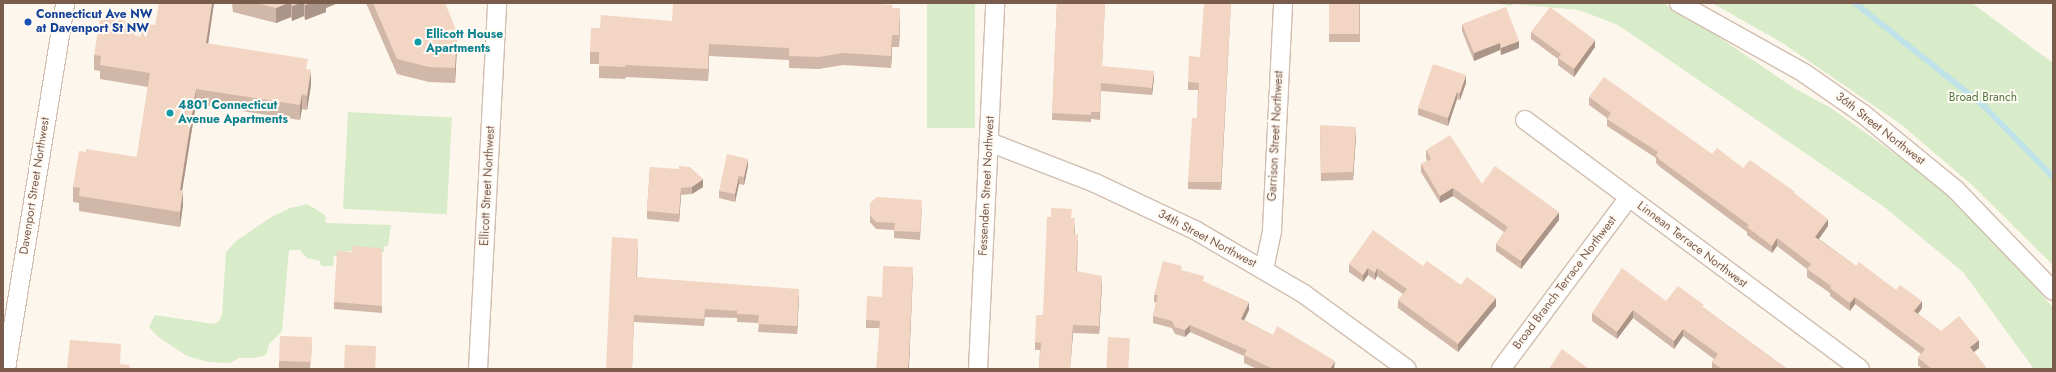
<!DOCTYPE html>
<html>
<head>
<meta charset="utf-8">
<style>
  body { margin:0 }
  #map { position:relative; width:2056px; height:372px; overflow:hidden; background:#fdf6ec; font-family:Jost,sans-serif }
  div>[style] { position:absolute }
  .green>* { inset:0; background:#d8ecc9; transform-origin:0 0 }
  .stream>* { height:6px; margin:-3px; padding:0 3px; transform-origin:3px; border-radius:3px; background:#bfe3e8 }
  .roads { filter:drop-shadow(1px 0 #d1beb0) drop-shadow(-1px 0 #d1beb0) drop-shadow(0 1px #d1beb0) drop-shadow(0 -1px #d1beb0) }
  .street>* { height:18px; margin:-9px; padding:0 9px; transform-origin:9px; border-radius:9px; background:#fff }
  .wall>* { inset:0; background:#d1b7a8; transform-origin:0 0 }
  .shaded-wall>* { inset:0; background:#aa9588; transform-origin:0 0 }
  .building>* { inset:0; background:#f3d5c3; transform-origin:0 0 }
  .dots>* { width:11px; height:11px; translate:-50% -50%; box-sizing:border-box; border:2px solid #fffaf3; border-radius:50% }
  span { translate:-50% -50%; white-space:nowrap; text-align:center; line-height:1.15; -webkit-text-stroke:4px #fffaf3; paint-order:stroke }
  .transit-label { font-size:12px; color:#164399; font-weight:700 }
  .left { translate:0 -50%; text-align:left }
  .culture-label { font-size:12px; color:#0d838f; font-weight:700 }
  .park-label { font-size:12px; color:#537a41 }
  .street-label { font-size:12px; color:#7a5c4d }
  .frame { position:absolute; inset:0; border:4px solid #7a5c4d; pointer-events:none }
</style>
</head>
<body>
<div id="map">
  <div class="green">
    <i style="left:927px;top:3px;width:48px;height:125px"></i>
    <i style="clip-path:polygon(1495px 3px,1663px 3px,1701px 25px,1794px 88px,1831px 108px,1937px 184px,2017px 265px,2053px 308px,2053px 369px,2034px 369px,1963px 272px,1887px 209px,1618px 25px,1579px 10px,1513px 4px,1510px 6px)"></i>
    <i style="clip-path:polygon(1712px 3px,1972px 3px,2053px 63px,2053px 265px,1973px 186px,1902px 125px,1781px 42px)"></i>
    <i style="left:348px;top:112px;width:104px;height:97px;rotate:3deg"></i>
    <i style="clip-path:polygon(307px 204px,325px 215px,326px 223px,391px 225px,388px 246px,384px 246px,384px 252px,347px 251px,347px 257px,334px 256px,333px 266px,321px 266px,320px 261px,307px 258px,300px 250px,289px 250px,282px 331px,269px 344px,266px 355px,254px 358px,239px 358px,230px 363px,208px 362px,187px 356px,158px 337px,149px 327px,155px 315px,214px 324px,219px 321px,222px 315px,226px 252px,236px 241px,270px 218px,290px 208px)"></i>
  </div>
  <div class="stream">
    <i style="left:1855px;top:3px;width:165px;rotate:38.6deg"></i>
    <i style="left:1984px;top:106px;width:99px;rotate:45.8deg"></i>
  </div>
  <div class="roads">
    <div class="street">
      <i style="left:1679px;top:3px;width:143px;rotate:29.2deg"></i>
      <i style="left:1804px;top:73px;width:72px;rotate:34.8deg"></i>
      <i style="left:1863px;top:114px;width:119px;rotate:39.2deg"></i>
      <i style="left:1955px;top:189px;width:141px;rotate:46.1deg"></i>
      <i style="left:1525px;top:120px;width:417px;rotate:36.6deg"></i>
      <i style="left:989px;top:142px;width:114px;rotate:21.1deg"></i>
      <i style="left:1095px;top:183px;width:110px;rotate:25.2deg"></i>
      <i style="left:1195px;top:230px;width:126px;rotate:30.4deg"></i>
      <i style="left:1304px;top:294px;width:127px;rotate:36.1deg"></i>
      <i style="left:1264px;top:269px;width:40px;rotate:-78deg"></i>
      <i style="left:1272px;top:230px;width:227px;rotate:-87.2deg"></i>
      <i style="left:6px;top:369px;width:371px;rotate:-80.8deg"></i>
      <i style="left:478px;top:369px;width:366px;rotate:-87deg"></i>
      <i style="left:978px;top:369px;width:366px;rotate:-87.3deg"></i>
      <i style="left:1501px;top:369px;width:214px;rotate:-53.3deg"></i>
    </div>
  </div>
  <div class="wall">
    <i style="clip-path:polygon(214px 3px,208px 44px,308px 70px,311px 85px,307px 110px,302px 109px,300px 120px,196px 104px,182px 190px,183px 205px,180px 227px,79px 211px,79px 203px,73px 202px,73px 187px,137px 157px,148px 87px,100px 79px,100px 71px,94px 70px,94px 55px,155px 25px)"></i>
    <i style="clip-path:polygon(232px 3px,338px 3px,326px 8px,326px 12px,305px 20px,304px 16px,292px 21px,291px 17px,276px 23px,233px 12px)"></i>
    <i style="clip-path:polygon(366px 3px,445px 3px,457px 47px,455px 83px,429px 82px,397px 74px)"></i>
    <i style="clip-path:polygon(1057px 3px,1105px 3px,1102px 66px,1154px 78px,1152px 95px,1101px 91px,1100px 120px,1091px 119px,1091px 122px,1052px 120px)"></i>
    <i style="clip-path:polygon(1231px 3px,1221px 190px,1188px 189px,1188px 182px,1197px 118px,1198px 90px,1188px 90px,1188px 82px,1200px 57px)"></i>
    <i style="left:1329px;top:3px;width:31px;height:39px"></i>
    <i style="clip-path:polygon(893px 8px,900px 20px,899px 47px,892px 47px,891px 68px,843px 65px,819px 69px,789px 68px,789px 60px,709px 56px,708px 81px,626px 77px,625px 79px,599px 78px,599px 64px,590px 64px,590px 52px,600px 28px,672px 21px)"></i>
    <i style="clip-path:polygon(1462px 24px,1519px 48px,1501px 55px,1500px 50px,1474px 61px,1462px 31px)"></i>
    <i style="clip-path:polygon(1531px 32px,1595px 47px,1574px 77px,1558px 65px,1558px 59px,1531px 39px)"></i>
    <i style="clip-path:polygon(1466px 83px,1460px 100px,1457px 99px,1448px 126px,1418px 115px,1418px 108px)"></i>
    <i style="clip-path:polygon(1589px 97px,1743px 168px,1795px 194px,1828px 226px,1819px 239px,1856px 266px,1896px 290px,1922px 308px,1918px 314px,1941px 331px,1979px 348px,1974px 352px,1987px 369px,1922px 369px,1918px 365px,1918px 358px,1921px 354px,1855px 304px,1850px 311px,1830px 296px,1830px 293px,1807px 277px,1807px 269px,1777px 246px,1772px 253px,1747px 235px,1747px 232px,1660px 167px,1656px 163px,1656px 158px,1607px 126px,1607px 118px,1589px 105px)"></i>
    <i style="clip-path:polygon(1320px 125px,1356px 135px,1353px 180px,1321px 181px)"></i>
    <i style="clip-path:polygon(1426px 150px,1482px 184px,1559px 220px,1521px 269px,1496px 251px,1496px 244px,1504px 232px,1453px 196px,1440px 203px,1421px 172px,1421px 164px,1427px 161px,1426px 157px)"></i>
    <i style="clip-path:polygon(748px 166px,744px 185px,739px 184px,735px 202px,719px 198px,719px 191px)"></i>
    <i style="clip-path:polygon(650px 167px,703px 187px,692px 194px,681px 195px,679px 222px,647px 219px,647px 211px)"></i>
    <i style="clip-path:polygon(922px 207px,920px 240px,894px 238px,894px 230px,876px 229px,870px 222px,870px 215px)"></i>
    <i style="clip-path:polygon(1071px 218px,1075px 226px,1075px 234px,1078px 242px,1077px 271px,1102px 283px,1099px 334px,1073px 333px,1070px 369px,1039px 369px,1040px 350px,1035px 350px,1035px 342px)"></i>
    <i style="clip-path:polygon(638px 246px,637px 277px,799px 296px,797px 334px,758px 332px,759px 323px,737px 322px,737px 318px,705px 317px,704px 326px,634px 322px,632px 369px,606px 369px)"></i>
    <i style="clip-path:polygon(382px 248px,382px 313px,334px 309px,334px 302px,352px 252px)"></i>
    <i style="clip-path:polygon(1349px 264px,1423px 266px,1461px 285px,1496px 306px,1458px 352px,1398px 308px,1398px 300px,1403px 294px,1377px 276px,1375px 280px,1368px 275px,1363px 282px,1349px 272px)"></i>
    <i style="clip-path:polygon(1182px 271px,1204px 282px,1249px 310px,1244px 320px,1335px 368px,1334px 369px,1257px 369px,1244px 363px,1244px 356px,1190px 332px,1185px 337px,1175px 334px,1172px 328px,1153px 323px,1153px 316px,1156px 303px,1154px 302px,1154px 295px)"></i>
    <i style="clip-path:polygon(913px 274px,909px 365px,879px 328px,866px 328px,866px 320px,882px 297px)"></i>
    <i style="clip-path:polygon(1666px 301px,1704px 308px,1787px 369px,1712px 369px,1712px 362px,1714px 359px,1683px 336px,1674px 349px,1633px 318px,1617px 339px,1592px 321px,1592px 313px)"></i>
    <i style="clip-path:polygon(312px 345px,310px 369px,279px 368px,279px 361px)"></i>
  </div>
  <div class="shaded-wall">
    <i style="clip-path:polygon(212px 3px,214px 3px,206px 58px,206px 43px)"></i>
    <i style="clip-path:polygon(288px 3px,291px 3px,291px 17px,276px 23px,276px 8px)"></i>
    <i style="clip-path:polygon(300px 3px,304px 3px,304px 16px,292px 21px,292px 6px)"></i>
    <i style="clip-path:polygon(311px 3px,338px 3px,326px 8px,326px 12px,305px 20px,305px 5px)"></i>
    <i style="clip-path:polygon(1231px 3px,1221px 190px,1221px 182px)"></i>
    <i style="clip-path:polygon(900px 8px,900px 20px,899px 47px,899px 35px)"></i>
    <i style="clip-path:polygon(457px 32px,457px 47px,455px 83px,455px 68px)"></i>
    <i style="clip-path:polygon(892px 35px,892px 47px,891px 68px,891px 56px)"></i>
    <i style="clip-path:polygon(1595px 40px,1595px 47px,1574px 77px,1574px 69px)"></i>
    <i style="clip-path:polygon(1519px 41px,1519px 48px,1501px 55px,1501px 48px)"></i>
    <i style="clip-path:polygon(1500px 43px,1500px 50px,1474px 61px,1474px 53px)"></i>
    <i style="clip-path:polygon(709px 44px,709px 56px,708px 81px,708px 69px)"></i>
    <i style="clip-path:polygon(311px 70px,311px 85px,307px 110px,307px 96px)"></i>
    <i style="clip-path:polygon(1154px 71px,1154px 78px,1152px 95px,1152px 88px)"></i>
    <i style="clip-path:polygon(1466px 75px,1466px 83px,1460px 100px,1460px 93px)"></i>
    <i style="left:4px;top:88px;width:14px;height:1px;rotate:90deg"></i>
    <i style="clip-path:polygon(196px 89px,196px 104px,180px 204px,180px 190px)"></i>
    <i style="clip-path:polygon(1457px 92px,1457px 99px,1448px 126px,1448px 118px)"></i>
    <i style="clip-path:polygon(302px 94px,302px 109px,300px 120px,300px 105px)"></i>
    <i style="clip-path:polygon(1356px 127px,1356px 135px,1353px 180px,1353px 172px)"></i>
    <i style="clip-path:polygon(748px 159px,748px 166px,744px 185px,744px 177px)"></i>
    <i style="clip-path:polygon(739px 176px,739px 184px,735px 202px,735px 194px)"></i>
    <i style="clip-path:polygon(703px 179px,703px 187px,692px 194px,692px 187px)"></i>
    <i style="clip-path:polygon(681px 188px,681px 195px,679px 222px,679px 214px)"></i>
    <i style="clip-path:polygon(1453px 188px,1453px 196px,1440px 203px,1440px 196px)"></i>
    <i style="clip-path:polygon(183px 190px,183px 205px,180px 227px,180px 212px)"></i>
    <i style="clip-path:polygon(1559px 212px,1559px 220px,1521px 269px,1521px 261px)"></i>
    <i style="clip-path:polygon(1828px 219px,1828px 226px,1815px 244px,1815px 237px)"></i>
    <i style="clip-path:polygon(1777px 238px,1777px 246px,1772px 253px,1772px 246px)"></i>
    <i style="clip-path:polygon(913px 267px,909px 365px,909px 369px,908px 369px)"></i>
    <i style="clip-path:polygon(1368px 268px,1368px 275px,1363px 282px,1363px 275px)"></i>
    <i style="clip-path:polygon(1377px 268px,1377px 276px,1375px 280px,1375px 273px)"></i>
    <i style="clip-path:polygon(1102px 276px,1102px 283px,1099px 334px,1099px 326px)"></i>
    <i style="clip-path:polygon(799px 289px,799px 296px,797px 334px,797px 326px)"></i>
    <i style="clip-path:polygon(1855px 297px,1855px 304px,1850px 311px,1850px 303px)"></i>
    <i style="clip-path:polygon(1496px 298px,1496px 306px,1458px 352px,1458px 344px)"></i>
    <i style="clip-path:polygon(1922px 301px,1922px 308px,1914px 319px,1914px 311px)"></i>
    <i style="clip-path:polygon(1249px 302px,1249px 310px,1241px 327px,1241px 319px)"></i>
    <i style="clip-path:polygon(1633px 310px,1633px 318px,1617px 339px,1617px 332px)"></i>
    <i style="clip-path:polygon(1073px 325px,1073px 333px,1070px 369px)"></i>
    <i style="clip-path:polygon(1190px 325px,1190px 332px,1185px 337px,1185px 330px)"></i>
    <i style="clip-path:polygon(1683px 329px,1683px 336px,1674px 349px,1674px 341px)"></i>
    <i style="clip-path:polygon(1979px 340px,1979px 348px,1970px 355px,1970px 347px)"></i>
    <i style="clip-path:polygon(1335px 361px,1334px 369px,1330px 369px)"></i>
  </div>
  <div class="building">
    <i style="clip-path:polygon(159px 3px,212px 3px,206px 43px,308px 59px,306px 69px,311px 70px,307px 96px,302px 94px,300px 105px,196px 89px,180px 190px,183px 190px,180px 212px,79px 196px,80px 188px,73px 187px,79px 151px,86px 152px,86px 149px,137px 157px,150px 73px,100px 65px,101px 56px,94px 55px,100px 19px,107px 20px,108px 18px,155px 25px)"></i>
    <i style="clip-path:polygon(256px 3px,288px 3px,276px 8px)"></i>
    <i style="clip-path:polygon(291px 3px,300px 3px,292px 6px)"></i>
    <i style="clip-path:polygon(304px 3px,311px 3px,305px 5px)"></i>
    <i style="clip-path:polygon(373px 3px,445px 3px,457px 32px,455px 68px,429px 67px,397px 59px)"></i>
    <i style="clip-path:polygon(673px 3px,868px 3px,893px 5px,892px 8px,900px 8px,899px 35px,892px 35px,891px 56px,843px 53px,819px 57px,789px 56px,789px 48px,709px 44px,708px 69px,626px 65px,625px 67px,599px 66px,599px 52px,590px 52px,591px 28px,600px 28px,601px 15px,672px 21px)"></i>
    <i style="clip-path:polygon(1057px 3px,1105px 3px,1102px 66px,1154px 71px,1152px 88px,1101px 83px,1100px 112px,1091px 112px,1091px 115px,1052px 113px)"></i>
    <i style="clip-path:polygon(1204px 3px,1231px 3px,1221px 182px,1188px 182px,1192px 118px,1197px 118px,1199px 83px,1188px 82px,1189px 56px,1200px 57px)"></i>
    <i style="left:1329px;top:3px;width:30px;height:31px"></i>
    <i style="clip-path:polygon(1506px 7px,1519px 41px,1501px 48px,1500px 43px,1474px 53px,1462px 24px)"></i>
    <i style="clip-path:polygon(1550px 7px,1595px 40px,1574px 69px,1558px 58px,1561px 54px,1531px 32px)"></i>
    <i style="clip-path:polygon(1433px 64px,1466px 75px,1460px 93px,1457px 92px,1448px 118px,1418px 108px)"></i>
    <i style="clip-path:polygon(1604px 77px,1712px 154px,1717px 148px,1743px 168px,1750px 160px,1795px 192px,1794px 193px,1828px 219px,1815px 237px,1856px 266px,1859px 262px,1896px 290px,1900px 285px,1922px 301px,1914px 311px,1941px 331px,1959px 316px,1979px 340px,1970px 347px,1987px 369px,1932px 369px,1918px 358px,1925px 349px,1855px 297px,1850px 303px,1830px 288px,1831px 286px,1807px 269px,1811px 264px,1777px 238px,1772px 246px,1747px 227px,1749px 225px,1660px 160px,1656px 155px,1658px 152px,1607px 119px,1611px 113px,1589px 97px)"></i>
    <i style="clip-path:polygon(1320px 125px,1356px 127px,1353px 172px,1321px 173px)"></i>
    <i style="clip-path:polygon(1450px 135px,1482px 184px,1495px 166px,1559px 212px,1521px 261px,1496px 244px,1508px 227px,1453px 188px,1440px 196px,1421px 164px,1431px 159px,1426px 150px)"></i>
    <i style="clip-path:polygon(727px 154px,748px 159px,744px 177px,739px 176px,735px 194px,719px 191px)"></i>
    <i style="clip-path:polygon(679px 166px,690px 167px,703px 179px,692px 187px,681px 188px,679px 214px,647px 211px,650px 167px,679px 169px)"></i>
    <i style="clip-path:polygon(877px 197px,922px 200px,920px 232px,894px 231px,895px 223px,876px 222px,870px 215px,870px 203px)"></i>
    <i style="clip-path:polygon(1051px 208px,1072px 209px,1071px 218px,1075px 218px,1074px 234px,1078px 234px,1076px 271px,1102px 276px,1099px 326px,1073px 325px,1070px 369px,1039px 369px,1041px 343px,1035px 342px,1036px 315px,1043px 315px,1047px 217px,1051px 217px)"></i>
    <i style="clip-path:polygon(1373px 230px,1423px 266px,1427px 261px,1461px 285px,1467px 277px,1496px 298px,1458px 344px,1398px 300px,1407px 289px,1377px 268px,1375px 273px,1368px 268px,1363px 275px,1349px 264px)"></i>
    <i style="clip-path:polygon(612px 237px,638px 239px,636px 277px,799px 289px,797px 326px,758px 324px,759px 315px,737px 314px,737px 311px,705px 309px,704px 319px,634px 315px,632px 369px,606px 369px)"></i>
    <i style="clip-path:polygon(353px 246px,382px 248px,382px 306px,334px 302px,337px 251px,352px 252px)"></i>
    <i style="clip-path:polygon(1163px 261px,1182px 266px,1181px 270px,1204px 276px,1203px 281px,1249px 302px,1241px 319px,1273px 335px,1277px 326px,1335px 361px,1330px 369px,1273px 369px,1244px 355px,1247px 350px,1190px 325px,1185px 330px,1175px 327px,1172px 321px,1153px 316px,1158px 295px,1154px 295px)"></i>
    <i style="clip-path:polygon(883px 266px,913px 267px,909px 358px,908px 369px,876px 369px,880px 321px,866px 320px,867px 296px,882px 297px)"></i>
    <i style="clip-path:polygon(1622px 268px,1666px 301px,1678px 286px,1704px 305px,1702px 307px,1787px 369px,1722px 369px,1712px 362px,1718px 354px,1683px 329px,1674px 341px,1633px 310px,1617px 332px,1592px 313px)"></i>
    <i style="left:280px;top:336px;width:32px;height:25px;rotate:2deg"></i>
    <i style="left:1108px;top:337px;width:22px;height:32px;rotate:3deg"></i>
    <i style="clip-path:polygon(70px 340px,121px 344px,120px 364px,130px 365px,129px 369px,67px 369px)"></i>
    <i style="left:345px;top:345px;width:31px;height:24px;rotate:2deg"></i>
    <i style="clip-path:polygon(1562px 349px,1589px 369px,1549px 369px)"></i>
  </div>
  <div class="dots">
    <i style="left:28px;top:22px;background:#1a4fb4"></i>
    <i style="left:418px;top:42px;background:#0f9aa8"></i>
    <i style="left:170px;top:113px;background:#0f9aa8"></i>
  </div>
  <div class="transit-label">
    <span class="left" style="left:36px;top:22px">Connecticut Ave NW<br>at Davenport St NW</span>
  </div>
  <div class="culture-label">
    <span class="left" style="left:426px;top:42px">Ellicott House<br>Apartments</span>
    <span class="left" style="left:178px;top:113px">4801 Connecticut<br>Avenue Apartments</span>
  </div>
  <div class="park-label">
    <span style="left:1983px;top:98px">Broad Branch</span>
  </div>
  <div class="street-label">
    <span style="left:1880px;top:129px;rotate:38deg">36th Street Northwest</span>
    <span style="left:1276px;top:136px;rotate:-87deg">Garrison Street Northwest</span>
    <span style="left:35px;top:186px;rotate:-81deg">Davenport Street Northwest</span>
    <span style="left:488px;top:186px;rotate:-87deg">Ellicott Street Northwest</span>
    <span style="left:987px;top:186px;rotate:-87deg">Fessenden Street Northwest</span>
    <span style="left:1207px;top:239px;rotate:28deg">34th Street Northwest</span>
    <span style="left:1692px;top:245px;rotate:37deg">Linnean Terrace Northwest</span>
    <span style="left:1565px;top:283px;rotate:-53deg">Broad Branch Terrace Northwest</span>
  </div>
  <div class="frame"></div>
</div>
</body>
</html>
